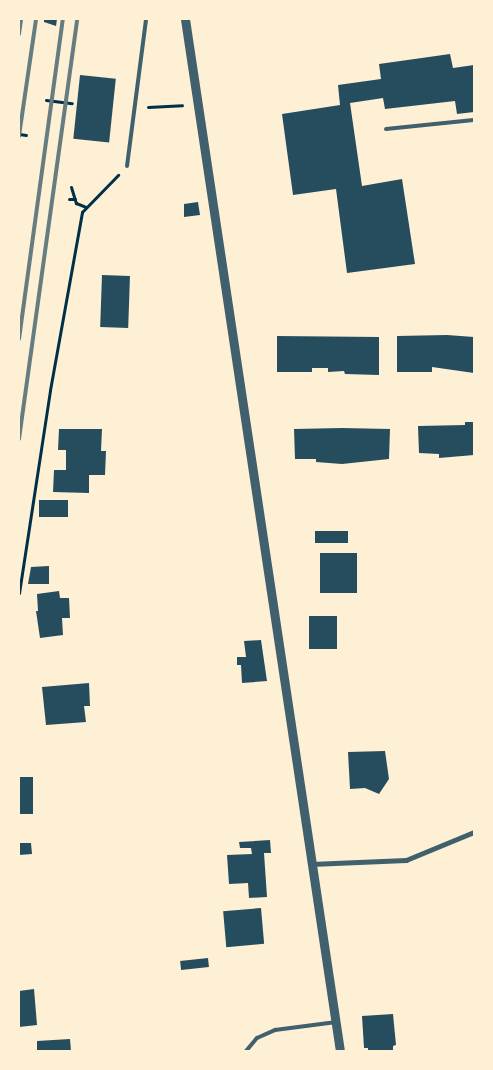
<!DOCTYPE html>
<html>
<head>
<meta charset="utf-8">
<style>
  body { margin:0 }
  #map { position:relative; width:493px; height:1070px; overflow:hidden; background:#fdf0d5; font-family:Jost,sans-serif }
  div>[style] { position:absolute }
  .building>* { inset:0; background:#264d5e; transform-origin:0 0 }
  .path>* { height:3px; margin:-1.5px; padding:0 1.5px; transform-origin:1.5px; border-radius:1.5px; background:#003049 }
  .service>* { height:4px; margin:-2px; padding:0 2px; transform-origin:2px; border-radius:2px; background:#3f606c }
  .minor>* { height:5px; margin:-2.5px; padding:0 2.5px; transform-origin:2.5px; border-radius:2.5px; background:#3f606c }
  .tertiary>* { height:9px; margin:-4.5px; padding:0 4.5px; transform-origin:4.5px; border-radius:4.5px; background:#3f606c }
  .rail>* { height:4px; margin:-2px; padding:0 2px; transform-origin:2px; border-radius:2px; background:#657d81 }
  span { translate:-50% -50%; white-space:nowrap; text-align:center; line-height:1.15; -webkit-text-stroke:5px #fdf0d5; paint-order:stroke }
  .frame { position:absolute; inset:0; border:20px solid #fdf0d5; pointer-events:none }
</style>
</head>
<body>
<div id="map">
  <div class="building">
    <i style="clip-path:polygon(44px 19px,57px 19px,56px 26px,44px 22px)"></i>
    <i style="clip-path:polygon(450px 54px,453px 68px,474px 65px,474px 112px,457px 114px,455px 101px,385px 109px,383px 98px,350px 103px,362px 186px,402px 179px,415px 264px,347px 273px,336px 189px,293px 195px,282px 114px,340px 105px,338px 85px,381px 79px,379px 64px)"></i>
    <i style="left:80px;top:75px;width:36px;height:64px;rotate:6deg"></i>
    <i style="clip-path:polygon(198px 202px,200px 215px,184px 217px,184px 204px)"></i>
    <i style="left:102px;top:275px;width:28px;height:52px;rotate:2deg"></i>
    <i style="clip-path:polygon(447px 335px,474px 337px,474px 373px,432px 367px,432px 372px,397px 372px,397px 336px)"></i>
    <i style="clip-path:polygon(277px 336px,379px 337px,379px 375px,345px 374px,344px 371px,328px 372px,328px 368px,312px 368px,312px 372px,277px 372px)"></i>
    <i style="clip-path:polygon(465px 422px,474px 422px,474px 455px,439px 458px,439px 454px,419px 453px,418px 426px,465px 425px)"></i>
    <i style="clip-path:polygon(342px 428px,390px 429px,389px 459px,342px 464px,316px 462px,316px 459px,295px 459px,294px 429px)"></i>
    <i style="clip-path:polygon(59px 429px,102px 429px,101px 451px,106px 451px,105px 475px,89px 475px,89px 493px,53px 492px,54px 470px,66px 470px,66px 450px,58px 450px)"></i>
    <i style="left:39px;top:500px;width:29px;height:17px"></i>
    <i style="left:348px;top:531px;width:12px;height:33px;rotate:90deg"></i>
    <i style="left:357px;top:553px;width:40px;height:37px;rotate:90deg"></i>
    <i style="clip-path:polygon(49px 566px,49px 584px,28px 584px,31px 567px)"></i>
    <i style="clip-path:polygon(59px 591px,60px 598px,69px 598px,70px 618px,62px 618px,63px 635px,40px 638px,36px 611px,38px 611px,37px 594px)"></i>
    <i style="left:337px;top:616px;width:33px;height:28px;rotate:90deg"></i>
    <i style="clip-path:polygon(261px 640px,267px 681px,242px 683px,241px 665px,237px 665px,237px 657px,246px 657px,244px 641px)"></i>
    <i style="clip-path:polygon(89px 683px,90px 706px,84px 706px,86px 722px,46px 725px,42px 687px)"></i>
    <i style="clip-path:polygon(385px 751px,389px 779px,379px 794px,365px 788px,350px 789px,348px 752px)"></i>
    <i style="left:33px;top:777px;width:37px;height:14px;rotate:90deg"></i>
    <i style="clip-path:polygon(270px 840px,271px 853px,264px 853px,267px 897px,249px 898px,248px 883px,229px 884px,227px 855px,252px 854px,251px 848px,240px 848px,239px 842px)"></i>
    <i style="clip-path:polygon(19px 843px,31px 843px,32px 854px,19px 855px)"></i>
    <i style="left:261px;top:908px;width:36px;height:38px;rotate:85deg"></i>
    <i style="left:208px;top:958px;width:9px;height:28px;rotate:84deg"></i>
    <i style="clip-path:polygon(34px 989px,37px 1025px,19px 1027px,19px 991px)"></i>
    <i style="clip-path:polygon(393px 1014px,396px 1045px,393px 1046px,393px 1051px,368px 1051px,368px 1048px,364px 1048px,362px 1016px)"></i>
    <i style="clip-path:polygon(70px 1039px,71px 1051px,37px 1051px,37px 1041px)"></i>
  </div>
  <div class="path">
    <i style="left:46px;top:100px;width:26px;rotate:7deg"></i>
    <i style="left:148px;top:107px;width:34px;rotate:-3deg"></i>
    <i style="left:19px;top:134px;width:7px;rotate:8deg"></i>
    <i style="left:71px;top:187px;width:17px;rotate:73deg"></i>
    <i style="left:76px;top:203px;width:11px;rotate:22deg"></i>
    <i style="left:69px;top:199px;width:6px"></i>
    <i style="left:19px;top:593px;width:205px;rotate:-81.3deg"></i>
    <i style="left:50px;top:390px;width:181px;rotate:-79.8deg"></i>
    <i style="left:82px;top:212px;width:52px;rotate:-45.8deg"></i>
  </div>
  <div class="service">
    <i style="left:386px;top:129px;width:88px;rotate:-5.8deg"></i>
    <i style="left:127px;top:166px;width:148px;rotate:-82.6deg"></i>
    <i style="left:246px;top:1051px;width:17px;rotate:-50deg"></i>
    <i style="left:257px;top:1038px;width:20px;rotate:-24deg"></i>
    <i style="left:275px;top:1030px;width:62px;rotate:-7.5deg"></i>
  </div>
  <div class="minor">
    <i style="left:311px;top:864px;width:95px;rotate:-2.4deg"></i>
    <i style="left:406px;top:860px;width:74px;rotate:-22.4deg"></i>
  </div>
  <div class="tertiary">
    <i style="left:185px;top:19px;width:1044px;rotate:81.46deg"></i>
  </div>
  <div class="rail">
    <i style="left:19px;top:34px;width:15px;rotate:-82deg"></i>
    <i style="left:19px;top:136px;width:118px;rotate:-81.7deg"></i>
    <i style="left:19px;top:339px;width:323px;rotate:-82.2deg"></i>
    <i style="left:19px;top:439px;width:424px;rotate:-82.1deg"></i>
  </div>
  <div class="frame"></div>
</div>
</body>
</html>
